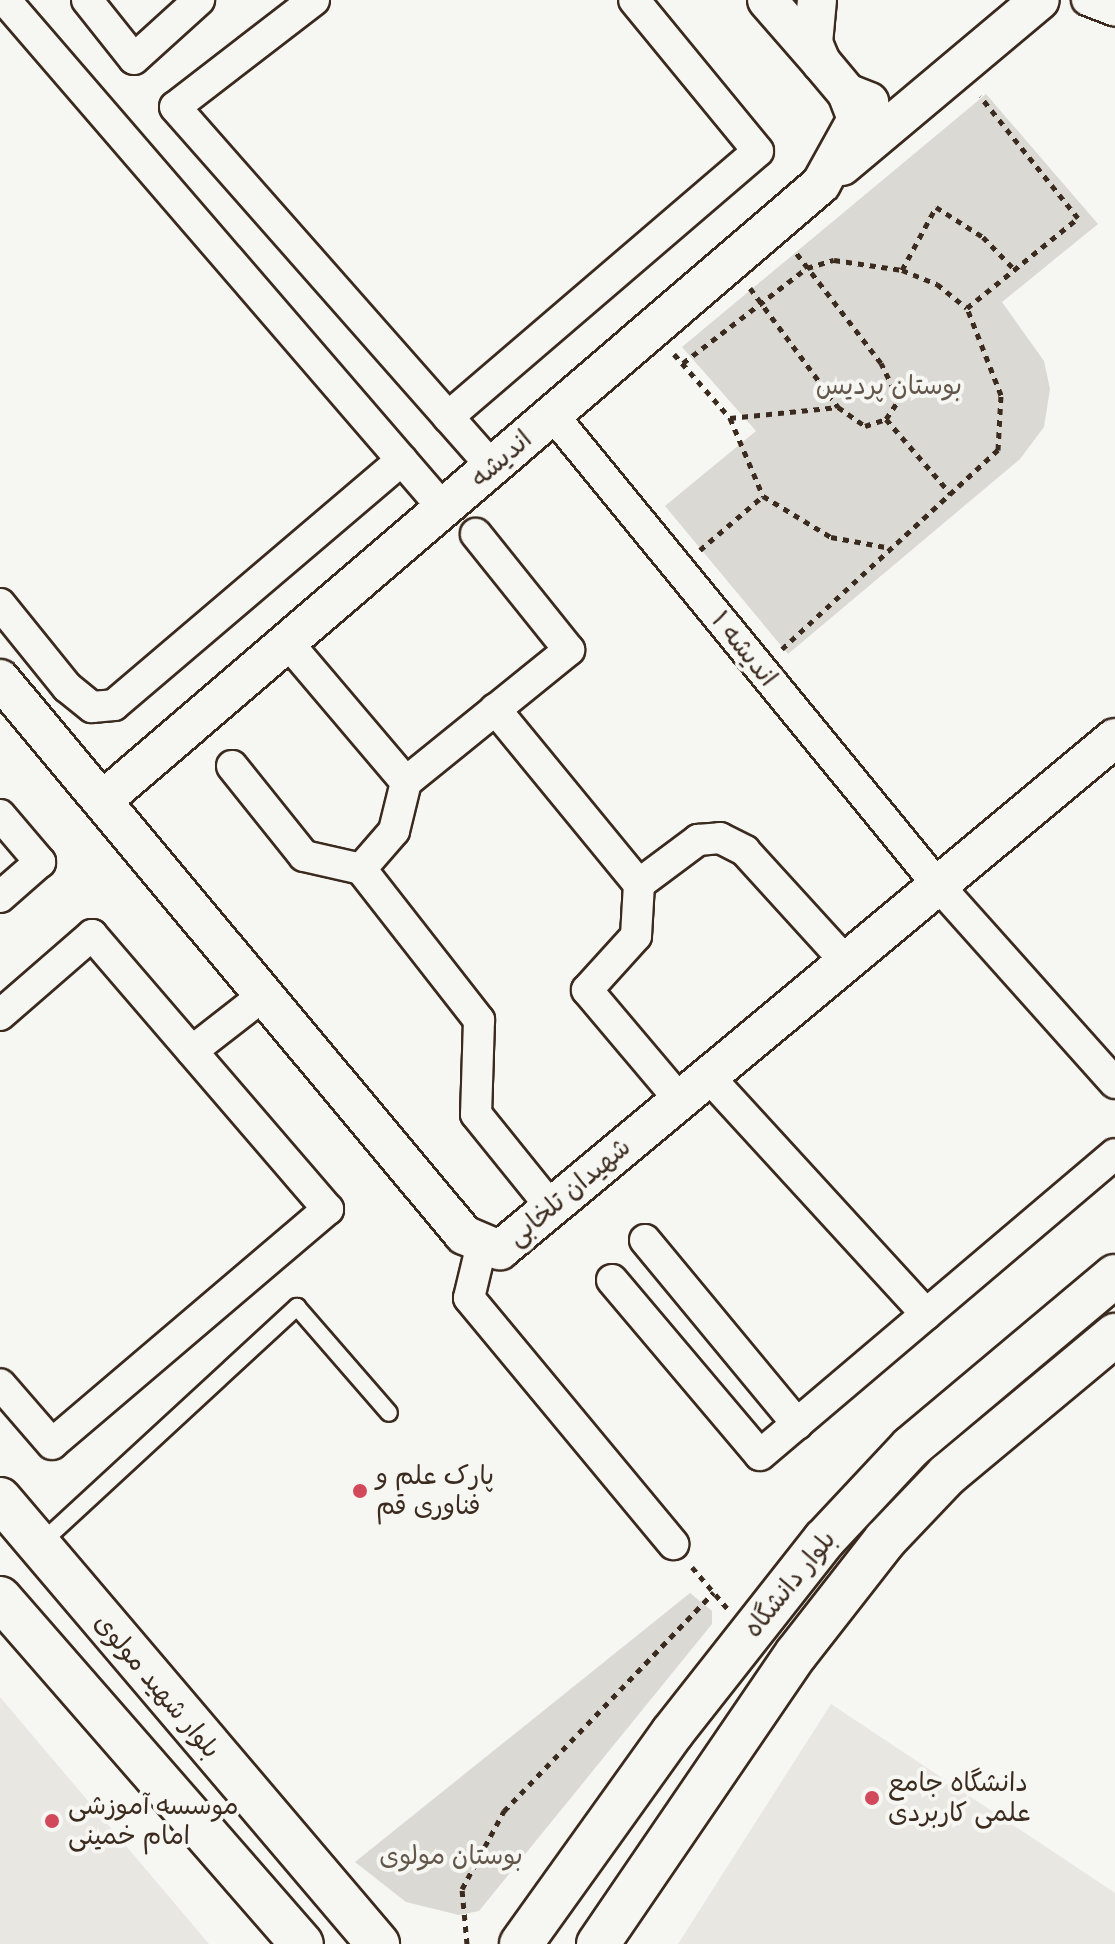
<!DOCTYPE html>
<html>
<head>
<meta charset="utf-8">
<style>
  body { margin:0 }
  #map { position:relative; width:1115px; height:1944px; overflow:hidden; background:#f6f6f2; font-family:Sriracha,"Playpen Sans Arabic",sans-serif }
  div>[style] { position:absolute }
  .built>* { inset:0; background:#e8e7e2 }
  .green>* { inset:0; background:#dad9d3 }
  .path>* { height:5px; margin-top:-2.5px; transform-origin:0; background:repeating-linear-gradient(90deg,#3b2a1e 0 6px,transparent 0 12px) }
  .roads { filter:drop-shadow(2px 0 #3b2a1e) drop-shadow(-2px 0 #3b2a1e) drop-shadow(0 2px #3b2a1e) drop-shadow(0 -2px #3b2a1e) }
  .service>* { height:16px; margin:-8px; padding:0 8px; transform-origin:8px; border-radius:8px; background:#f6f6f2 }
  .minor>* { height:30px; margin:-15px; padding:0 15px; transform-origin:15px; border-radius:15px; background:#f6f6f2 }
  .tertiary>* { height:38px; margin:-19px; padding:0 19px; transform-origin:19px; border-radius:19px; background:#f6f6f2 }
  .secondary>* { height:42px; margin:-21px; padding:0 21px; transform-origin:21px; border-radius:21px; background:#f6f6f2 }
  .dots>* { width:22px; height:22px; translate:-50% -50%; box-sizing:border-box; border:4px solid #f6f6f2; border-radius:50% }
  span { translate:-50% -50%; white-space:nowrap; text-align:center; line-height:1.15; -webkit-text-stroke:8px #f6f6f2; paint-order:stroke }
  .park-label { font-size:26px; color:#63564b }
  .street-label { font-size:26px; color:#3b2a1e }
  .poi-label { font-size:26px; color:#3b2a1e }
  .left { translate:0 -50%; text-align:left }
</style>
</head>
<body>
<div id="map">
  <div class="built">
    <i style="clip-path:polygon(0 1697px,209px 1944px,0 1944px)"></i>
    <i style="clip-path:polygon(831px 1704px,1115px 1893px,1115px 1944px,678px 1944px)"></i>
  </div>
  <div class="green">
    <i style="clip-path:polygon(986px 94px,1098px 224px,1002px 302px,1044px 361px,1050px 389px,1044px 427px,1020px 459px,788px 654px,665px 506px,756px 431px,682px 347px)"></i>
    <i style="clip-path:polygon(690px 1593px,712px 1611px,712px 1624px,479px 1911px,459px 1915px,406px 1902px,355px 1862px)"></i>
  </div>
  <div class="path">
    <i style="left:902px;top:270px;width:72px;rotate:-61.6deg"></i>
    <i style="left:936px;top:207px;width:56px;rotate:32.6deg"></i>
    <i style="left:983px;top:237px;width:46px;rotate:45.9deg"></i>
    <i style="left:750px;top:288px;width:148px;rotate:53.5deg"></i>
    <i style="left:838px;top:407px;width:33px;rotate:35deg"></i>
    <i style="left:865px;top:426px;width:22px;rotate:-18deg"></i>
    <i style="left:886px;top:419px;width:23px;rotate:-56deg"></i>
    <i style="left:899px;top:400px;width:41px;rotate:-115.9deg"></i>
    <i style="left:881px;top:363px;width:143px;rotate:-127.6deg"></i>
    <i style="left:674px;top:354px;width:85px;rotate:48.8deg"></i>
    <i style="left:730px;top:418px;width:85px;rotate:67.1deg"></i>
    <i style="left:763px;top:496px;width:79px;rotate:31.1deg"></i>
    <i style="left:831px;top:537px;width:61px;rotate:10.4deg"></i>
    <i style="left:683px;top:363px;width:156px;rotate:-37.5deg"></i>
    <i style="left:807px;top:268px;width:28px;rotate:-17deg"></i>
    <i style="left:834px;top:260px;width:69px;rotate:8.4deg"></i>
    <i style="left:902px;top:270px;width:38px;rotate:22deg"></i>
    <i style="left:937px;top:284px;width:38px;rotate:39deg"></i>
    <i style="left:730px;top:418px;width:109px;rotate:-5.8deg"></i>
    <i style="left:886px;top:419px;width:99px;rotate:49.1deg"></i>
    <i style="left:700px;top:550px;width:83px;rotate:-40.6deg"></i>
    <i style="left:782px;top:649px;width:294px;rotate:-42.7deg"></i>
    <i style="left:998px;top:450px;width:55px;rotate:-86.9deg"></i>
    <i style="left:1001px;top:395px;width:93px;rotate:-111.3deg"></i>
    <i style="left:967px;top:308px;width:143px;rotate:-39deg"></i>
    <i style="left:1078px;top:218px;width:156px;rotate:-128.8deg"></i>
    <i style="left:692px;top:1567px;width:54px;rotate:49.5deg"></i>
    <i style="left:467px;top:1944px;width:55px;rotate:-95.2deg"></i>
    <i style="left:462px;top:1889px;width:89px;rotate:-61.7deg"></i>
    <i style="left:504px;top:1811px;width:303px;rotate:-46.2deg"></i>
  </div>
  <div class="roads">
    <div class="service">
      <i style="left:40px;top:1544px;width:350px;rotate:-42.7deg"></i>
      <i style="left:297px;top:1307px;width:140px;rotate:49deg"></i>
    </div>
    <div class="minor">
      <i style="left:5px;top:0;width:671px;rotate:49.23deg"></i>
      <i style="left:87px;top:0;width:75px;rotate:51.5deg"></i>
      <i style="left:134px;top:59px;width:88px;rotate:-42.2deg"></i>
      <i style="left:314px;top:0;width:175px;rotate:142.4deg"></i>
      <i style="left:175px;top:107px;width:480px;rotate:48.6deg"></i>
      <i style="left:1087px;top:0;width:30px;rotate:21deg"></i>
      <i style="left:552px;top:414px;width:608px;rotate:50.68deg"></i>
      <i style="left:937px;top:884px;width:267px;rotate:48.2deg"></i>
      <i style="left:448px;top:417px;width:408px;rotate:-40.6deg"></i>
      <i style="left:758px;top:151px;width:195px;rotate:-129.4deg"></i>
      <i style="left:0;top:604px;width:107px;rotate:51.1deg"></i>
      <i style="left:67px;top:687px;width:32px;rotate:39deg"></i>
      <i style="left:92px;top:707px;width:22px;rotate:-5deg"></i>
      <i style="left:114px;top:705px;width:378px;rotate:-40.4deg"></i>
      <i style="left:288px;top:643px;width:182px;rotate:49.7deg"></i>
      <i style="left:406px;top:782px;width:50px;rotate:103.8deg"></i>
      <i style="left:394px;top:831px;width:50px;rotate:131deg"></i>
      <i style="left:361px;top:869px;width:192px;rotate:52deg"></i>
      <i style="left:479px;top:1020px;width:94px;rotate:91.8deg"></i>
      <i style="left:476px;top:1114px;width:119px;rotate:51.1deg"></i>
      <i style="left:495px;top:709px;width:227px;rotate:50.6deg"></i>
      <i style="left:639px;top:884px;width:52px;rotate:93.3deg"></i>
      <i style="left:636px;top:936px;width:73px;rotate:132.2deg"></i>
      <i style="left:587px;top:990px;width:144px;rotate:49.8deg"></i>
      <i style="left:232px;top:766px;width:115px;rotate:51.3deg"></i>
      <i style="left:304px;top:856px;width:58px;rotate:12.8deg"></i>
      <i style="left:406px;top:782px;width:210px;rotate:-39deg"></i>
      <i style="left:569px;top:650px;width:149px;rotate:-128.7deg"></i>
      <i style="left:0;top:815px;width:62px;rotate:49.6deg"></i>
      <i style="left:40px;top:862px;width:53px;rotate:138.8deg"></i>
      <i style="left:639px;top:884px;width:74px;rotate:-36.7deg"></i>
      <i style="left:698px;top:840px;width:22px;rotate:-5deg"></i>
      <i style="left:720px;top:838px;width:28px;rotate:27deg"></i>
      <i style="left:745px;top:851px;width:149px;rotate:47.7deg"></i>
      <i style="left:0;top:1015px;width:122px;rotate:-41deg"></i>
      <i style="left:92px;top:935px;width:362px;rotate:49.3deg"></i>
      <i style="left:328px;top:1209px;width:362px;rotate:139.6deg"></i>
      <i style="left:52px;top:1444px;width:79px;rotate:-130.9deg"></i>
      <i style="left:192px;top:1051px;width:91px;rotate:-37.9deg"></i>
      <i style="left:708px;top:1076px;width:323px;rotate:47.5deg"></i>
      <i style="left:645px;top:1240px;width:239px;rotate:50.4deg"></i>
      <i style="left:481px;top:1248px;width:51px;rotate:103.5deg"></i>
      <i style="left:469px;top:1298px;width:320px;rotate:50.3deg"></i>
      <i style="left:612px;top:1280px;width:229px;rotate:49.8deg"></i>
      <i style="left:760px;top:1455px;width:465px;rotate:-40.3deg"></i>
    </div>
    <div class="tertiary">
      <i style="left:767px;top:0;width:81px;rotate:49deg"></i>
      <i style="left:817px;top:0;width:43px;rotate:95.3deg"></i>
      <i style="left:813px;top:43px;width:21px;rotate:67deg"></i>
      <i style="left:821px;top:62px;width:40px;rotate:50deg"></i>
      <i style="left:847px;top:93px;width:24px;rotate:22deg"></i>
      <i style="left:842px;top:166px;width:258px;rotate:-40deg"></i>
      <i style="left:0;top:679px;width:724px;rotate:50.15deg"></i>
      <i style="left:464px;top:1235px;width:39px;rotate:23deg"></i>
      <i style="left:500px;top:1250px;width:800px;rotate:-39.78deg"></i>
      <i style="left:102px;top:801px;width:947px;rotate:-40.63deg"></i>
      <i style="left:821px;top:184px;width:74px;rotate:-61deg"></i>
      <i style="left:857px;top:119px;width:28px;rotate:-111deg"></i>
    </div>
    <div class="secondary">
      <i style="left:0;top:1499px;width:584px;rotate:49.65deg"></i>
      <i style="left:0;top:1598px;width:459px;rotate:48.9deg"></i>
      <i style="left:521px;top:1944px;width:259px;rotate:-54.4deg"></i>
      <i style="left:672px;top:1733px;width:246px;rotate:-51.8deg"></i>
      <i style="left:824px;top:1540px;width:127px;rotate:-46.9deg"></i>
      <i style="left:911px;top:1447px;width:266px;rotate:-40deg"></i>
      <i style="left:598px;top:1944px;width:351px;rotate:-55.7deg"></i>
      <i style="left:796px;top:1654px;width:145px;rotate:-52deg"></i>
      <i style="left:885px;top:1540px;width:90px;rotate:-46.4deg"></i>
      <i style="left:947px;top:1475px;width:219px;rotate:-39.8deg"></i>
    </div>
  </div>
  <div class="dots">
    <i style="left:360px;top:1491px;background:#d1495b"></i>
    <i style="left:872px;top:1798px;background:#d1495b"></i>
    <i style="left:52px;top:1821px;background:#d1495b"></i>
  </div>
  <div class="park-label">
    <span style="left:889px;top:386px">بوستان پردیس</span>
    <span style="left:451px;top:1856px">بوستان مولوی</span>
  </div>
  <div class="street-label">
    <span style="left:501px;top:459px;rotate:-41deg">انديشه</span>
    <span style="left:744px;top:649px;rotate:51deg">اندیشه ۱</span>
    <span style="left:569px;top:1192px;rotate:-40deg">شهیدان تلخابی</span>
    <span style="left:790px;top:1584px;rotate:-51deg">بلوار دانشگاه</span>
    <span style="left:157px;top:1686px;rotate:50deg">بلوار شهید مولوی</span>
  </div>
  <div class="poi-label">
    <span class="left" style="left:376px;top:1491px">پارک علم و<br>فناوری قم</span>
    <span class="left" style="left:888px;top:1798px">دانشگاه جامع<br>علمی کاربردی</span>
    <span class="left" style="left:68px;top:1821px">موسسه آموزشی<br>امام خمینی</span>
  </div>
</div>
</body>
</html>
